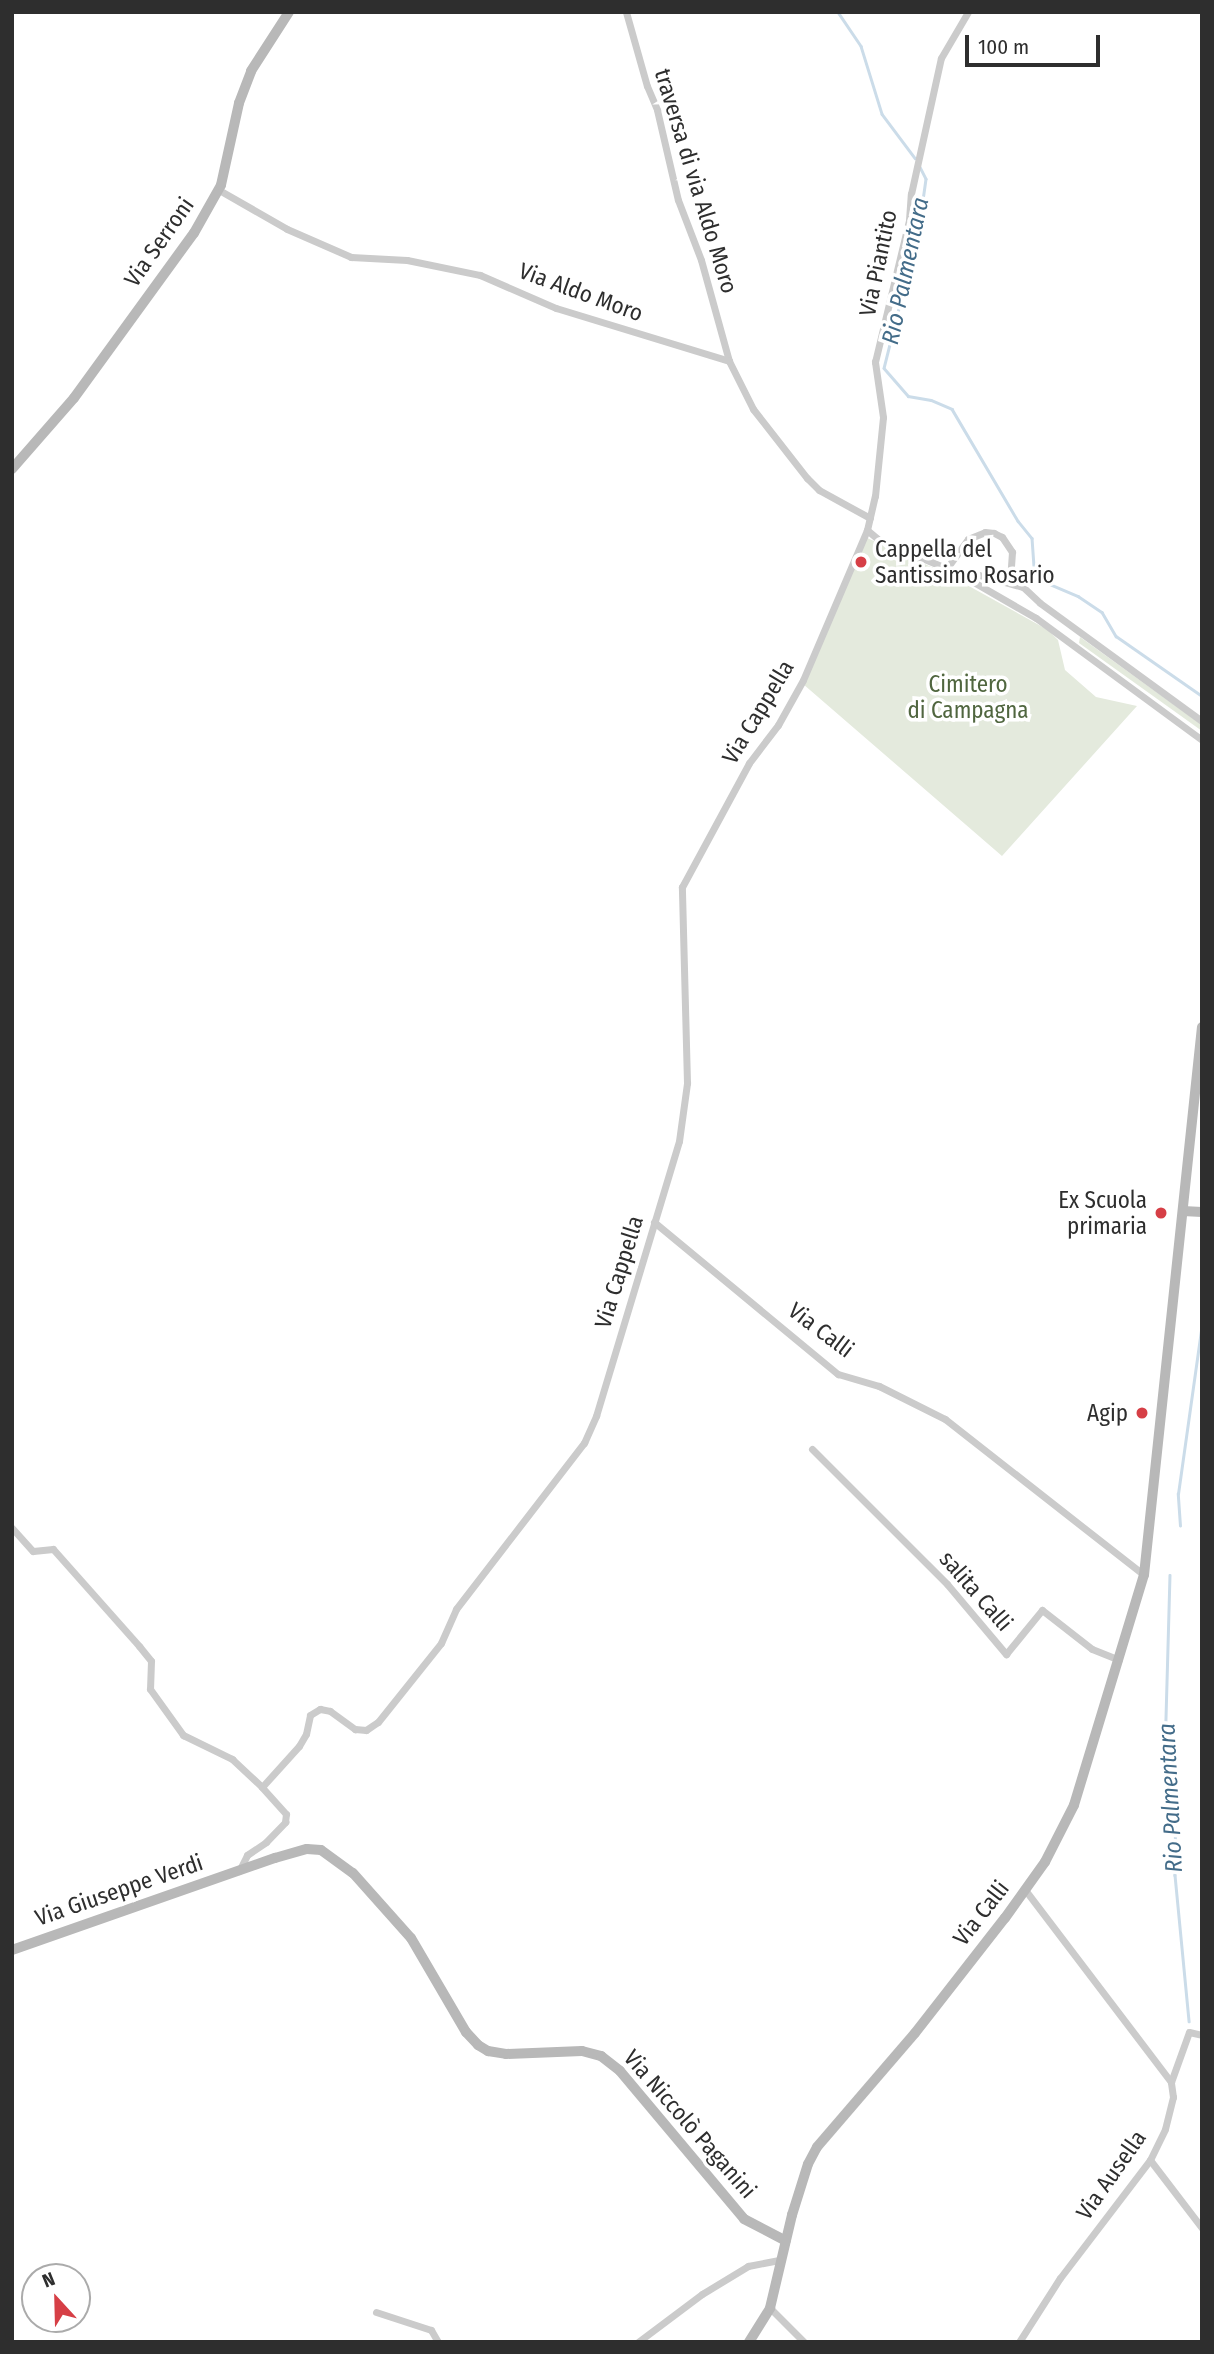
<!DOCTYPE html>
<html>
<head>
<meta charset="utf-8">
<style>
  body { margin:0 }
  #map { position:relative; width:1214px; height:2354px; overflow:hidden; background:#fff; font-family:"Fira Sans Condensed",sans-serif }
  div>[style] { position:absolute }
  .green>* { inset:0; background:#e4eadd }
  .stream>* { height:2.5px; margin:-1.25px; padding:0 1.25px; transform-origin:1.25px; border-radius:1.25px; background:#cbdce9 }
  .street>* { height:7px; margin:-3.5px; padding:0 3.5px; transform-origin:3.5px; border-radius:3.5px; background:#cbcbcb }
  .secondary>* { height:10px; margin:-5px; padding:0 5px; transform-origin:5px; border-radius:5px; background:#b8b8b8 }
  .dots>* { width:19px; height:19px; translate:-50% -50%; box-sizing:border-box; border:4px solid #fff; border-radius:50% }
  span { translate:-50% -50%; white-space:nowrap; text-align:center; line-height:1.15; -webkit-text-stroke:7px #fff; paint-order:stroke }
  .street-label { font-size:23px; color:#2e2e2e }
  .poi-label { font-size:23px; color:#2e2e2e }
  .left { translate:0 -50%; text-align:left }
  .right { translate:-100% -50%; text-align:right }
  .park-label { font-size:23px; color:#50663f }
  .water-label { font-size:24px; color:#436c89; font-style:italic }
  .frame { position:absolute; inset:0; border:14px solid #2e2e2e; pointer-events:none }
  .north { position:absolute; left:21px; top:2263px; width:70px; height:70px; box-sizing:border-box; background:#fff; border:2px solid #ababab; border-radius:50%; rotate:338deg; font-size:19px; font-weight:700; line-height:28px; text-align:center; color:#2e2e2e }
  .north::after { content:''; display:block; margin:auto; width:24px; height:32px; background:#d63f46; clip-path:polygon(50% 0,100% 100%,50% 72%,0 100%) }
  .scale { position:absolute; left:965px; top:35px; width:135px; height:32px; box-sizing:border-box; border:4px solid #2e2e2e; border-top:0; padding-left:9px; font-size:21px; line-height:24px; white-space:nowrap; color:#2e2e2e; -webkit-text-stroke:5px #fff; paint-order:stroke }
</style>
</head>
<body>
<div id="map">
  <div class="green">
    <i style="clip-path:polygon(865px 537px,949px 575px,1048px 630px,1058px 640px,1065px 670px,1096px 697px,1137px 706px,1002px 856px,803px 684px)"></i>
    <i style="clip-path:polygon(1080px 637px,1202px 725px,1202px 731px,1079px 643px)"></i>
  </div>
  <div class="stream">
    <i style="left:838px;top:12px;width:41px;rotate:55.9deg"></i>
    <i style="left:861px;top:46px;width:71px;rotate:72.8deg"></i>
    <i style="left:882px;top:114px;width:55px;rotate:53.1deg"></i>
    <i style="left:920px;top:167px;width:13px;rotate:63deg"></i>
    <i style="left:926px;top:179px;width:50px;rotate:98deg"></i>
    <i style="left:919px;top:229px;width:143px;rotate:104.1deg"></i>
    <i style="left:884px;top:368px;width:37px;rotate:49deg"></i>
    <i style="left:908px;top:396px;width:23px;rotate:10deg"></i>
    <i style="left:931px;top:400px;width:23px;rotate:23deg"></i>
    <i style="left:952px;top:409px;width:130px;rotate:59.5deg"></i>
    <i style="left:1018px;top:521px;width:22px;rotate:51deg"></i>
    <i style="left:1032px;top:538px;width:30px;rotate:86deg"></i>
    <i style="left:1034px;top:568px;width:20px;rotate:49deg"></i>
    <i style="left:1047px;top:583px;width:34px;rotate:23deg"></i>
    <i style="left:1078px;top:596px;width:29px;rotate:34deg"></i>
    <i style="left:1102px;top:612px;width:28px;rotate:60deg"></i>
    <i style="left:1116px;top:636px;width:105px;rotate:34.9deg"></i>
    <i style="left:1180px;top:1526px;width:32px;rotate:-94deg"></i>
    <i style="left:1178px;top:1494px;width:172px;rotate:-82deg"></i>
    <i style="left:1170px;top:1575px;width:147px;rotate:91.6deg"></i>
    <i style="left:1166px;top:1722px;width:66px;rotate:81.3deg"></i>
    <i style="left:1176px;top:1787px;width:88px;rotate:90.7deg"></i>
    <i style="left:1175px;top:1875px;width:147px;rotate:84.5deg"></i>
  </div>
  <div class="street">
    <i style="left:626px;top:12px;width:77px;rotate:74.2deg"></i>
    <i style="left:647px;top:86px;width:26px;rotate:67deg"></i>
    <i style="left:657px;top:110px;width:92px;rotate:76.9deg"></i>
    <i style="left:678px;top:200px;width:64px;rotate:69deg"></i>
    <i style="left:701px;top:260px;width:105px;rotate:74.5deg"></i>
    <i style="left:219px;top:190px;width:78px;rotate:29.8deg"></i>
    <i style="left:287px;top:229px;width:70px;rotate:23.6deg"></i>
    <i style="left:351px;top:257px;width:56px;rotate:3.1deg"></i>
    <i style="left:407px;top:260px;width:75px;rotate:11.6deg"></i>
    <i style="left:480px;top:275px;width:83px;rotate:23.5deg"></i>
    <i style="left:556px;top:308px;width:181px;rotate:17deg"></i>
    <i style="left:729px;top:361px;width:54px;rotate:63.4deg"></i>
    <i style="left:753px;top:409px;width:88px;rotate:52deg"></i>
    <i style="left:807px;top:478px;width:17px;rotate:45deg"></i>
    <i style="left:819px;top:490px;width:58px;rotate:28.8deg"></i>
    <i style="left:867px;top:530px;width:16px;rotate:40deg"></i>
    <i style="left:879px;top:540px;width:86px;rotate:22.7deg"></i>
    <i style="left:958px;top:573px;width:90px;rotate:30deg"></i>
    <i style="left:1036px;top:618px;width:206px;rotate:36.3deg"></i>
    <i style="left:947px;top:568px;width:36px;rotate:-54deg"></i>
    <i style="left:968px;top:539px;width:18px;rotate:-22deg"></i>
    <i style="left:985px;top:532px;width:9px;rotate:6deg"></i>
    <i style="left:994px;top:533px;width:9px;rotate:27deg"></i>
    <i style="left:1002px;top:537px;width:18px;rotate:56deg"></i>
    <i style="left:1012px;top:552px;width:31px;rotate:94deg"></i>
    <i style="left:958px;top:573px;width:14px"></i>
    <i style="left:972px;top:573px;width:53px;rotate:15.4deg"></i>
    <i style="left:1023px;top:587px;width:23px;rotate:43deg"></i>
    <i style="left:1040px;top:603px;width:200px;rotate:36.1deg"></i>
    <i style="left:654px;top:1222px;width:239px;rotate:39.6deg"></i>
    <i style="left:838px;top:1374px;width:43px;rotate:16.3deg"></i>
    <i style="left:879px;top:1386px;width:74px;rotate:26.6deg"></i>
    <i style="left:945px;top:1419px;width:253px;rotate:38.1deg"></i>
    <i style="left:812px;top:1449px;width:191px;rotate:45deg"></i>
    <i style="left:947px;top:1584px;width:92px;rotate:49.9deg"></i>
    <i style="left:1006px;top:1654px;width:57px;rotate:-50.7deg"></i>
    <i style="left:1042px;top:1610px;width:63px;rotate:38deg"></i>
    <i style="left:1092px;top:1649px;width:29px;rotate:22deg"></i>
    <i style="left:12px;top:1528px;width:31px;rotate:48deg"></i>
    <i style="left:33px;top:1551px;width:20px;rotate:-6deg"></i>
    <i style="left:53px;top:1549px;width:130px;rotate:48.4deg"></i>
    <i style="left:139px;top:1646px;width:19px;rotate:51deg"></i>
    <i style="left:151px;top:1661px;width:28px;rotate:92deg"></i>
    <i style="left:150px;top:1689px;width:57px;rotate:54.3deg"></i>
    <i style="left:183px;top:1735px;width:55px;rotate:26.1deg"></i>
    <i style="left:232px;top:1759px;width:41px;rotate:43deg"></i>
    <i style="left:239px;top:1871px;width:18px;rotate:-63deg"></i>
    <i style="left:247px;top:1855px;width:23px;rotate:-34deg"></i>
    <i style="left:266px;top:1842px;width:28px;rotate:-46deg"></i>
    <i style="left:285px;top:1822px;width:8px;rotate:-83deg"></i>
    <i style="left:286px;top:1814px;width:36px;rotate:-132deg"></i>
    <i style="left:262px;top:1787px;width:55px;rotate:-47.9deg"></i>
    <i style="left:299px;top:1746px;width:14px;rotate:-60deg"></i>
    <i style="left:306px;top:1734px;width:19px;rotate:-78deg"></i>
    <i style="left:310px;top:1715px;width:12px;rotate:-31deg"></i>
    <i style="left:320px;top:1709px;width:10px;rotate:11deg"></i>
    <i style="left:330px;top:1711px;width:31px;rotate:36deg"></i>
    <i style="left:355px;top:1729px;width:11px;rotate:5deg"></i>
    <i style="left:366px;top:1730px;width:14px;rotate:-34deg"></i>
    <i style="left:378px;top:1722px;width:101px;rotate:-51.4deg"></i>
    <i style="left:441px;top:1643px;width:37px;rotate:-66deg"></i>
    <i style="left:456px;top:1609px;width:210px;rotate:-52.4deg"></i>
    <i style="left:584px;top:1443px;width:30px;rotate:-66deg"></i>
    <i style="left:596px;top:1416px;width:287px;rotate:-73.2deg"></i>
    <i style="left:679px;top:1141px;width:59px;rotate:-82.1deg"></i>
    <i style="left:687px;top:1083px;width:196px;rotate:-91.5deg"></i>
    <i style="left:682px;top:887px;width:141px;rotate:-61.6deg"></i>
    <i style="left:749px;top:763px;width:48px;rotate:-52.7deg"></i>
    <i style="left:778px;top:725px;width:51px;rotate:-60.9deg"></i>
    <i style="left:803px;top:680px;width:163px;rotate:-66.9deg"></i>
    <i style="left:867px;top:530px;width:35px;rotate:-77deg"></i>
    <i style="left:875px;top:496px;width:79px;rotate:-84.2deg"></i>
    <i style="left:883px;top:417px;width:56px;rotate:-98.3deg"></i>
    <i style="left:875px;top:362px;width:146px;rotate:-76.5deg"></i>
    <i style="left:909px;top:220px;width:26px;rotate:-86deg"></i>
    <i style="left:911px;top:194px;width:139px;rotate:-77.6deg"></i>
    <i style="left:941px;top:58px;width:53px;rotate:-59.6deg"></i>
    <i style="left:1171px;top:2082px;width:53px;rotate:-70.2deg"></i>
    <i style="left:1189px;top:2032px;width:13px;rotate:13deg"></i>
    <i style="left:1150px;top:2160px;width:86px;rotate:52.6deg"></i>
    <i style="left:770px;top:2308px;width:48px;rotate:45deg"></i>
    <i style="left:376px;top:2312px;width:58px;rotate:18.1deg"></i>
    <i style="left:431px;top:2330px;width:14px;rotate:60deg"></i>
    <i style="left:638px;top:2342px;width:80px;rotate:-36.9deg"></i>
    <i style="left:702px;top:2294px;width:54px;rotate:-31.3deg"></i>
    <i style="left:748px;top:2266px;width:33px;rotate:-11deg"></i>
    <i style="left:1019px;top:2342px;width:76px;rotate:-57.4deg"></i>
    <i style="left:1060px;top:2278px;width:148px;rotate:-52.7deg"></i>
    <i style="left:1150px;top:2160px;width:34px;rotate:-64deg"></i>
    <i style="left:1165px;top:2129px;width:33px;rotate:-76deg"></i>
    <i style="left:1173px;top:2097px;width:15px;rotate:-98deg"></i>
    <i style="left:1171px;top:2082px;width:241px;rotate:-127.2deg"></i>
  </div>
  <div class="secondary">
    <i style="left:12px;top:469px;width:94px;rotate:-48.9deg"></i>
    <i style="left:74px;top:398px;width:204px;rotate:-54deg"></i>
    <i style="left:194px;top:233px;width:55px;rotate:-60.6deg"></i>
    <i style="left:221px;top:185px;width:84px;rotate:-77.6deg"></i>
    <i style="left:239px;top:103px;width:34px;rotate:-69deg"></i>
    <i style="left:251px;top:71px;width:70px;rotate:-57.2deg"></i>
    <i style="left:1183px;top:1211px;width:19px;rotate:3deg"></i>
    <i style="left:12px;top:1950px;width:279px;rotate:-19.3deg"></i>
    <i style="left:275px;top:1858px;width:33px;rotate:-16deg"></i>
    <i style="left:307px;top:1849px;width:14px;rotate:4deg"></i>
    <i style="left:321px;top:1850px;width:39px;rotate:36deg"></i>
    <i style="left:353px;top:1873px;width:87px;rotate:48.3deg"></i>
    <i style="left:411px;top:1938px;width:109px;rotate:59.7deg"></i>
    <i style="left:466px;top:2032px;width:18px;rotate:47deg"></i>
    <i style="left:478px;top:2045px;width:12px;rotate:31deg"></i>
    <i style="left:488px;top:2051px;width:18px;rotate:9deg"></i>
    <i style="left:506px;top:2054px;width:76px;rotate:-2.3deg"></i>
    <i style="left:582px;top:2051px;width:20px;rotate:15deg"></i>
    <i style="left:601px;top:2056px;width:24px;rotate:38deg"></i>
    <i style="left:620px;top:2071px;width:193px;rotate:50deg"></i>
    <i style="left:744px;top:2219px;width:47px;rotate:27.6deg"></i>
    <i style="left:749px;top:2342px;width:40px;rotate:-58deg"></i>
    <i style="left:770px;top:2308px;width:96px;rotate:-76.7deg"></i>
    <i style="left:792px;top:2215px;width:53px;rotate:-72.6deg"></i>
    <i style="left:808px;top:2164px;width:19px;rotate:-62deg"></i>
    <i style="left:817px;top:2147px;width:150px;rotate:-49.3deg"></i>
    <i style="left:915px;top:2033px;width:146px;rotate:-52deg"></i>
    <i style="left:1005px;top:1918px;width:69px;rotate:-54.5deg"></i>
    <i style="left:1045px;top:1862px;width:64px;rotate:-63deg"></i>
    <i style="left:1074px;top:1805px;width:240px;rotate:-73.1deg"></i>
    <i style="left:1144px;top:1575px;width:551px;rotate:-83.96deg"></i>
  </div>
  <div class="dots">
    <i style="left:861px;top:562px;background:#d63f46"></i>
    <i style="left:1161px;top:1213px;background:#d63f46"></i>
    <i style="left:1142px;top:1413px;background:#d63f46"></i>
  </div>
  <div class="street-label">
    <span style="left:696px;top:181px;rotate:73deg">traversa di via Aldo Moro</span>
    <span style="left:159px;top:242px;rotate:-55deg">Via Serroni</span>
    <span style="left:878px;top:263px;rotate:-78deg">Via Piantito</span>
    <span style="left:581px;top:292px;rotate:20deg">Via Aldo Moro</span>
    <span style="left:758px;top:712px;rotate:-59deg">Via Cappella</span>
    <span style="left:619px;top:1272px;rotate:-73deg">Via Cappella</span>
    <span style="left:821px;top:1330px;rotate:37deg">Via Calli</span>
    <span style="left:976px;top:1591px;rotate:49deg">salita Calli</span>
    <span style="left:119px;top:1890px;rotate:-19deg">Via Giuseppe Verdi</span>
    <span style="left:981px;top:1913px;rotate:-52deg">Via Calli</span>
    <span style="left:690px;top:2124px;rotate:49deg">Via Niccolò Paganini</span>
    <span style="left:1111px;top:2175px;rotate:-55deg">Via Ausella</span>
  </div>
  <div class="poi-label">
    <span class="left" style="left:875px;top:562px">Cappella del<br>Santissimo Rosario</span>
    <span class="right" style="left:1147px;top:1213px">Ex Scuola<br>primaria</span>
    <span class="right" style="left:1128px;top:1413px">Agip</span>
  </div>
  <div class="park-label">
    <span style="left:968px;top:697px">Cimitero<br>di Campagna</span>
  </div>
  <div class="water-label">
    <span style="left:906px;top:271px;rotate:-78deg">Rio Palmentara</span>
    <span style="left:1171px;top:1798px;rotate:-93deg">Rio Palmentara</span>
  </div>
  <div class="frame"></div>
  <div class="north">N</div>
  <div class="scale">100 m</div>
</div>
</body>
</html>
